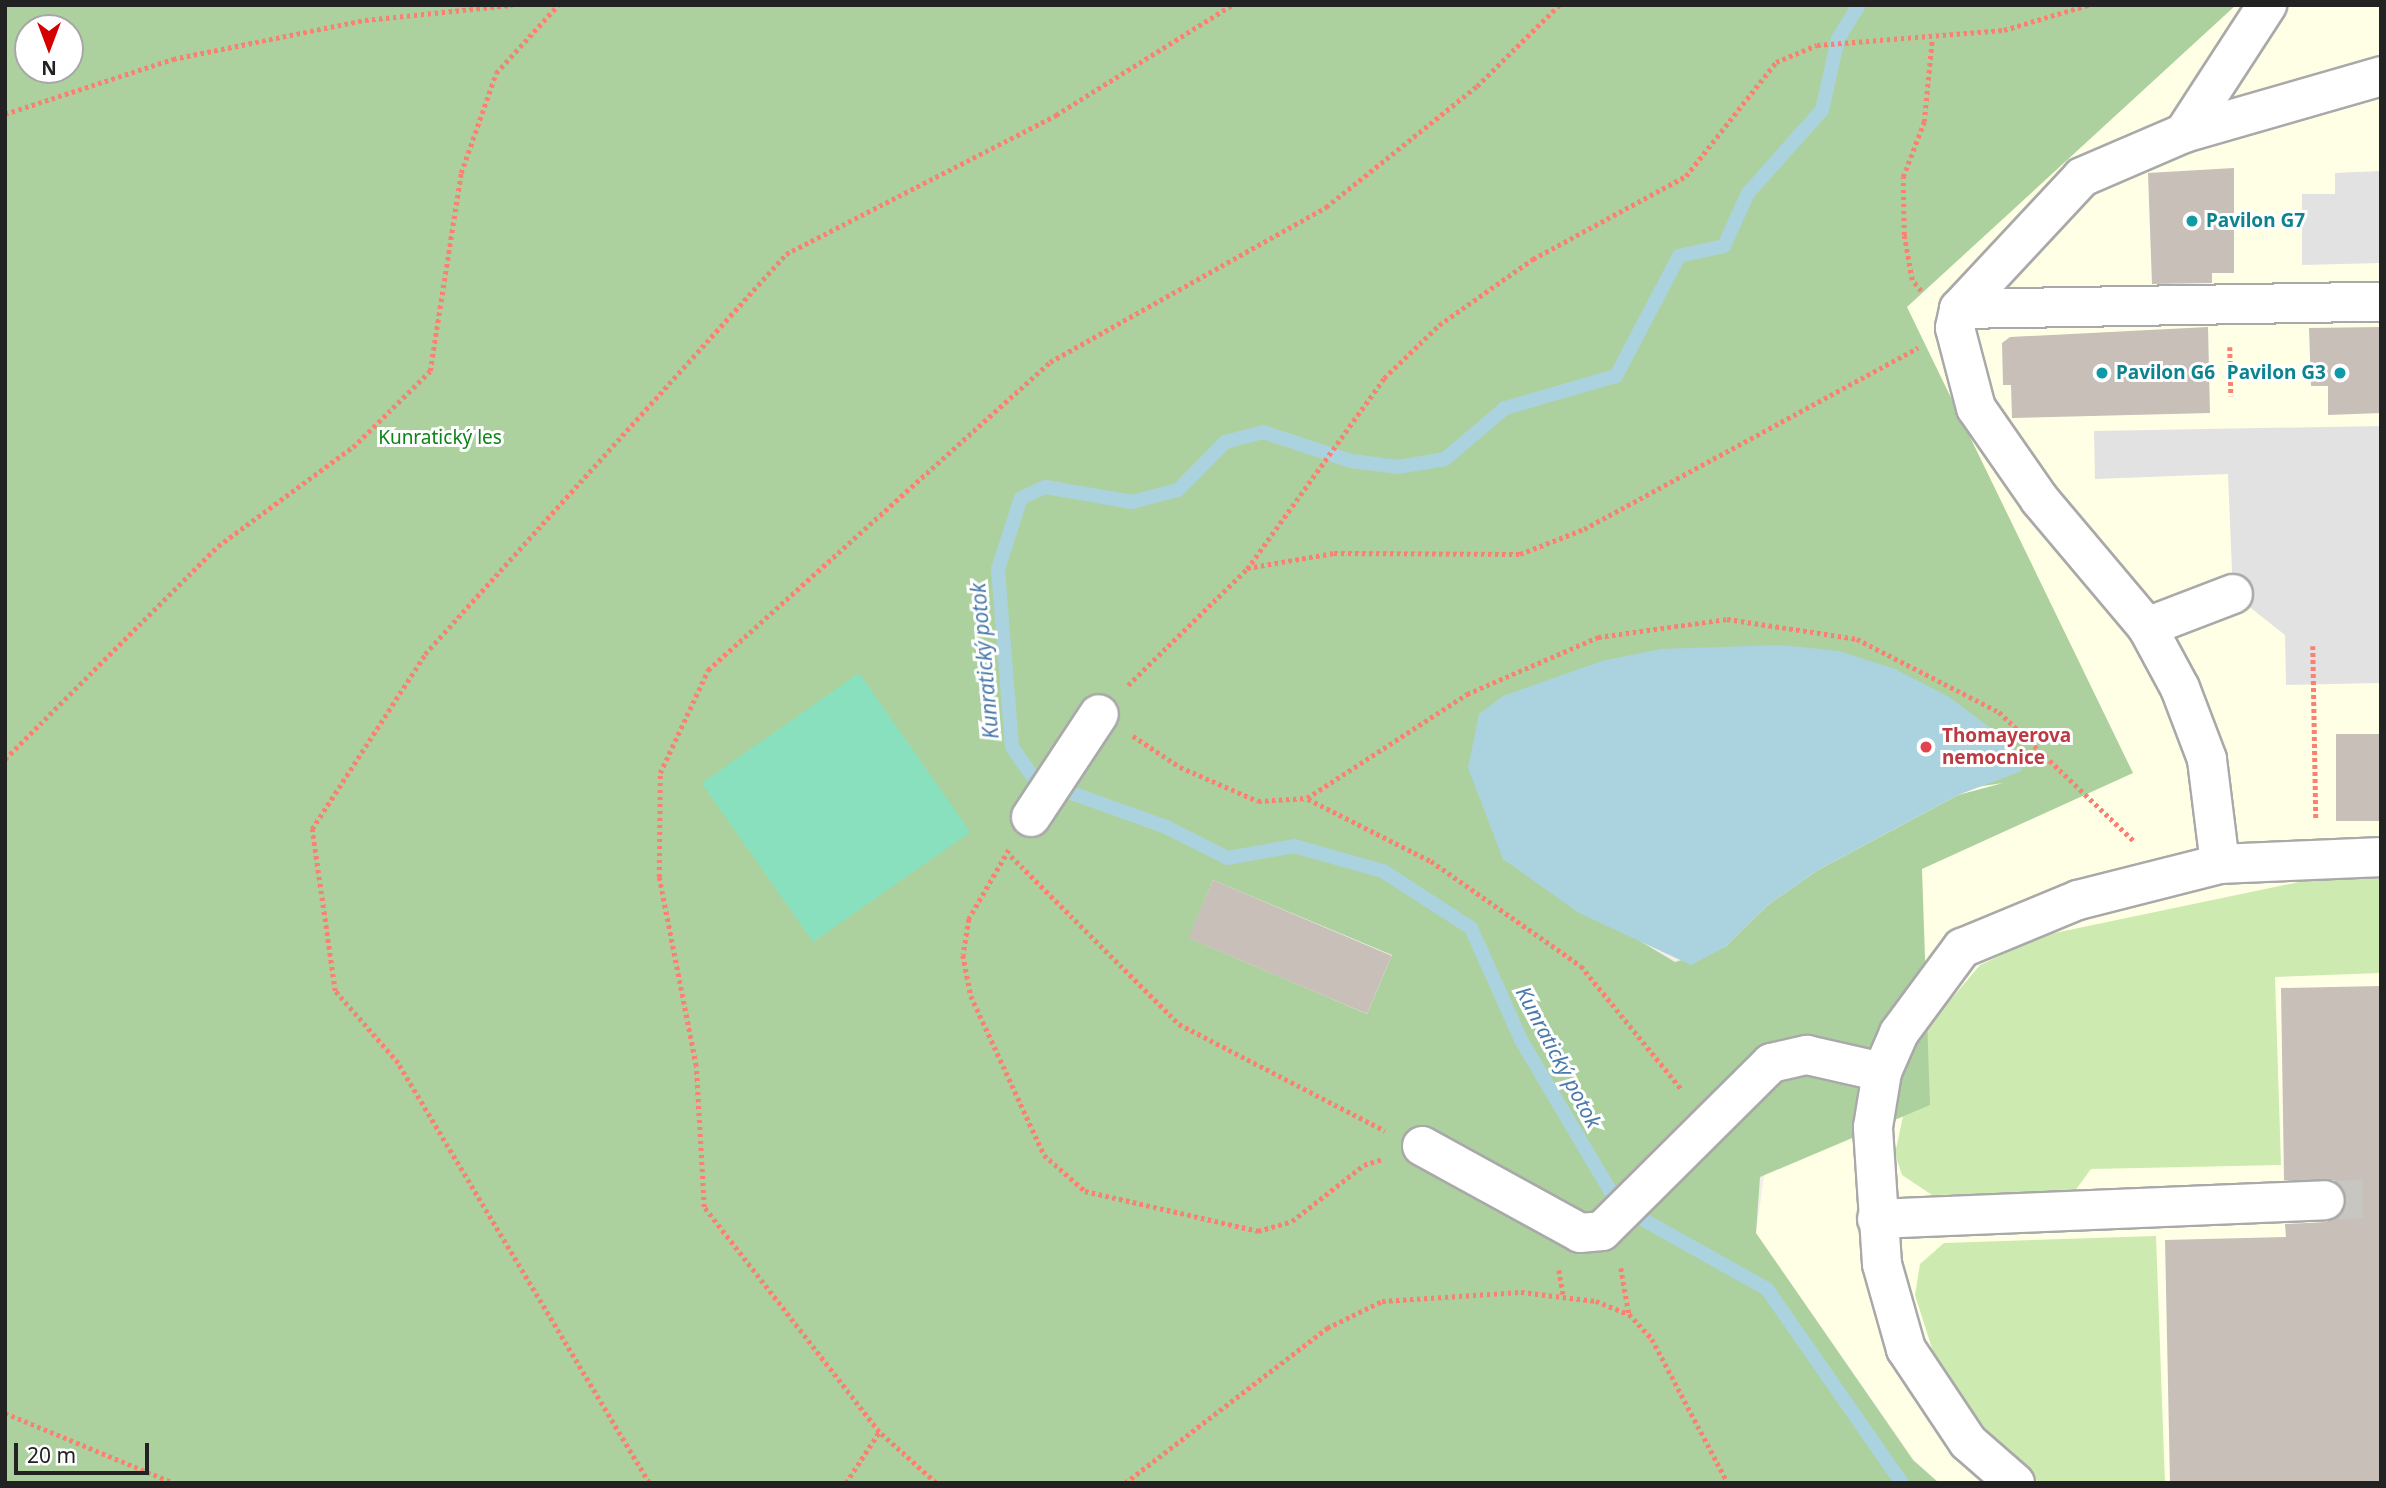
<!DOCTYPE html>
<html>
<head>
<meta charset="utf-8">
<style>
  body { margin:0 }
  #map { position:relative; width:2386px; height:1488px; overflow:hidden; background:#f2efe9; font-family:"Noto Sans",sans-serif }
  div>[style] { position:absolute }
  .education>* { inset:0; background:#ffffe5 }
  .grass>* { inset:0; background:#cdebb0 }
  .forest>* { inset:0; background:#add19e }
  .pitch>* { inset:0; background:#88e0be; transform-origin:0 0 }
  .parking>* { inset:0; background:#e2e2e2 }
  .water>* { inset:0; background:#aad3df }
  .stream>* { height:14px; margin:-7px; padding:0 7px; transform-origin:7px; border-radius:7px; background:#aad3df }
  .building>* { inset:0; background:#c7bfb8; transform-origin:0 0 }
  .minor-tunnel>* { height:38px; margin-top:-19px; transform-origin:0; background:repeating-linear-gradient(90deg,#c8c6c1 0 38px,transparent 0 57px) }
  .path>* { height:4.5px; margin-top:-2.25px; transform-origin:0; background:repeating-linear-gradient(90deg,#fa8072 0 3.5px,transparent 0 7px) }
  .roads { filter:drop-shadow(2px 0 #a9a9a9) drop-shadow(-2px 0 #a9a9a9) drop-shadow(0 2px #a9a9a9) drop-shadow(0 -2px #a9a9a9) }
  .minor>* { height:38px; margin:-19px; padding:0 19px; transform-origin:19px; border-radius:19px; background:#fff }
  .dots>* { width:19px; height:19px; translate:-50% -50%; box-sizing:border-box; border:4px solid #fff; border-radius:50% }
  span { translate:-50% -50%; white-space:nowrap; text-align:center; line-height:1.15; -webkit-text-stroke:6px #fff; paint-order:stroke }
  .culture-label { font-size:19px; color:#0d838f; font-weight:700 }
  .left { translate:0 -50%; text-align:left }
  .right { translate:-100% -50%; text-align:right }
  .park-label { font-size:19px; color:#0c8416 }
  .health-label { font-size:19px; color:#be3a42; font-weight:700 }
  .water-label { font-size:21px; color:#4a7aab; font-style:italic }
  .frame { position:absolute; inset:0; border:7px solid #222; pointer-events:none }
  .north { position:absolute; left:14px; top:14px; width:70px; height:70px; box-sizing:border-box; background:#fff; border:2px solid #a7a7a7; border-radius:50%; rotate:180deg; font-size:19px; font-weight:700; line-height:28px; text-align:center; color:#222 }
  .north::after { content:''; display:block; margin:auto; width:24px; height:32px; background:#d40000; clip-path:polygon(50% 0,100% 100%,50% 72%,0 100%) }
  .scale { position:absolute; left:14px; top:1443px; width:135px; height:32px; box-sizing:border-box; border:4px solid #222; border-top:0; padding-left:9px; font-size:21px; line-height:24px; white-space:nowrap; color:#222; -webkit-text-stroke:5px #fff; paint-order:stroke }
</style>
</head>
<body>
<div id="map">
  <div class="education">
    <i style="clip-path:polygon(1931px 5px,2381px 5px,2381px 1483px,1939px 1483px,1914px 1460px,1756px 1233px)"></i>
  </div>
  <div class="grass">
    <i style="clip-path:polygon(2381px 875px,2381px 973px,2275px 977px,2281px 1165px,2091px 1169px,2074px 1192px,1932px 1195px,1902px 1175px,1895px 1154px,1920px 1036px,1980px 965px,2045px 935px,2299px 882px)"></i>
    <i style="clip-path:polygon(2156px 1236px,2165px 1483px,2039px 1483px,1992px 1438px,1935px 1358px,1915px 1295px,1920px 1264px,1944px 1243px)"></i>
  </div>
  <div class="forest">
    <i style="clip-path:polygon(evenodd,5px 5px,2236px 5px,1907px 307px,2133px 773px,1922px 869px,1930px 1105px,1760px 1177px,1756px 1233px,1913px 1460px,1939px 1483px,5px 1483px,5px 5px,28px 28px,70px 28px,70px 70px,28px 70px,28px 28px,5px 5px,2003px 783px,1958px 795px,1818px 870px,1768px 905px,1725px 947px,1675px 962px,1503px 859px,2003px 783px,5px 5px,1213px 880px,1392px 955px,1367px 1014px,1189px 938px,1213px 880px)"></i>
  </div>
  <div class="pitch">
    <i style="left:859px;top:673px;width:194px;height:192px;rotate:55deg"></i>
  </div>
  <div class="parking">
    <i style="clip-path:polygon(2381px 171px,2381px 263px,2302px 265px,2302px 194px,2335px 194px,2335px 173px)"></i>
    <i style="clip-path:polygon(2381px 426px,2381px 683px,2286px 685px,2285px 635px,2233px 594px,2228px 474px,2095px 479px,2094px 431px)"></i>
  </div>
  <div class="water">
    <i style="clip-path:polygon(1780px 645px,1839px 651px,1895px 669px,1949px 697px,2012px 744px,2022px 771px,1958px 795px,1818px 870px,1768px 905px,1725px 947px,1691px 965px,1579px 913px,1503px 859px,1468px 768px,1479px 714px,1503px 696px,1602px 661px,1661px 649px)"></i>
  </div>
  <div class="stream">
    <i style="left:1859px;top:5px;width:40px;rotate:122deg"></i>
    <i style="left:1838px;top:39px;width:73px;rotate:102.7deg"></i>
    <i style="left:1822px;top:110px;width:111px;rotate:131.7deg"></i>
    <i style="left:1748px;top:193px;width:58px;rotate:114.4deg"></i>
    <i style="left:1724px;top:246px;width:46px;rotate:167.5deg"></i>
    <i style="left:1679px;top:256px;width:136px;rotate:117.7deg"></i>
    <i style="left:1616px;top:376px;width:116px;rotate:163.9deg"></i>
    <i style="left:1505px;top:408px;width:79px;rotate:139.6deg"></i>
    <i style="left:1445px;top:459px;width:48px;rotate:170.3deg"></i>
    <i style="left:1398px;top:467px;width:47px;rotate:-172.7deg"></i>
    <i style="left:1351px;top:461px;width:93px;rotate:-161.8deg"></i>
    <i style="left:1263px;top:432px;width:39px;rotate:165deg"></i>
    <i style="left:1225px;top:442px;width:67px;rotate:134.4deg"></i>
    <i style="left:1178px;top:490px;width:48px;rotate:165.4deg"></i>
    <i style="left:1132px;top:502px;width:88px;rotate:-170.2deg"></i>
    <i style="left:1045px;top:487px;width:26px;rotate:155deg"></i>
    <i style="left:1021px;top:498px;width:75px;rotate:107.9deg"></i>
    <i style="left:998px;top:569px;width:179px;rotate:85.5deg"></i>
    <i style="left:1012px;top:747px;width:40px;rotate:55.1deg"></i>
    <i style="left:1035px;top:780px;width:139px;rotate:19.7deg"></i>
    <i style="left:1166px;top:827px;width:69px;rotate:26.6deg"></i>
    <i style="left:1228px;top:858px;width:67px;rotate:-10.3deg"></i>
    <i style="left:1294px;top:846px;width:92px;rotate:15.7deg"></i>
    <i style="left:1383px;top:871px;width:105px;rotate:32.9deg"></i>
    <i style="left:1471px;top:928px;width:123px;rotate:65.9deg"></i>
    <i style="left:1521px;top:1040px;width:193px;rotate:59.4deg"></i>
    <i style="left:1619px;top:1206px;width:170px;rotate:29.3deg"></i>
    <i style="left:1767px;top:1289px;width:236px;rotate:55.2deg"></i>
  </div>
  <div class="building">
    <i style="clip-path:polygon(2234px 168px,2234px 273px,2212px 273px,2212px 283px,2152px 284px,2148px 173px)"></i>
    <i style="clip-path:polygon(2208px 327px,2210px 413px,2012px 418px,2011px 385px,2003px 385px,2002px 343px,2010px 337px)"></i>
    <i style="clip-path:polygon(2381px 327px,2381px 413px,2328px 415px,2328px 386px,2311px 386px,2309px 328px)"></i>
    <i style="left:2381px;top:734px;width:87px;height:45px;rotate:90deg"></i>
    <i style="left:1213px;top:880px;width:194px;height:63px;rotate:23deg"></i>
    <i style="clip-path:polygon(2381px 986px,2381px 1483px,2170px 1483px,2165px 1240px,2286px 1237px,2285px 1224px,2327px 1222px,2344px 1211px,2344px 1189px,2334px 1180px,2284px 1180px,2281px 988px)"></i>
  </div>
  <div class="minor-tunnel">
    <i style="left:2325px;top:1200px;width:56px;rotate:-1deg"></i>
  </div>
  <div class="path">
    <i style="left:5px;top:114px;width:177px;rotate:-18.1deg"></i>
    <i style="left:173px;top:59px;width:196px;rotate:-11.5deg"></i>
    <i style="left:365px;top:20px;width:148px;rotate:-5.8deg"></i>
    <i style="left:1921px;top:291px;width:14px;rotate:-129deg"></i>
    <i style="left:1912px;top:280px;width:46px;rotate:-100.1deg"></i>
    <i style="left:1904px;top:235px;width:58px;rotate:-91deg"></i>
    <i style="left:1903px;top:177px;width:59px;rotate:-69.1deg"></i>
    <i style="left:1924px;top:122px;width:83px;rotate:-84.5deg"></i>
    <i style="left:2230px;top:347px;width:49px;rotate:88.8deg"></i>
    <i style="left:1247px;top:568px;width:88px;rotate:-9.8deg"></i>
    <i style="left:1334px;top:553px;width:186px;rotate:0.3deg"></i>
    <i style="left:1520px;top:554px;width:69px;rotate:-21.3deg"></i>
    <i style="left:1584px;top:529px;width:380px;rotate:-28.5deg"></i>
    <i style="left:2313px;top:646px;width:173px;rotate:89deg"></i>
    <i style="left:1128px;top:685px;width:166px;rotate:-44.3deg"></i>
    <i style="left:1247px;top:569px;width:235px;rotate:-54.3deg"></i>
    <i style="left:1384px;top:378px;width:76px;rotate:-43.9deg"></i>
    <i style="left:1439px;top:325px;width:115px;rotate:-35.1deg"></i>
    <i style="left:1533px;top:259px;width:174px;rotate:-28.5deg"></i>
    <i style="left:1686px;top:176px;width:145px;rotate:-51.7deg"></i>
    <i style="left:1776px;top:62px;width:44px;rotate:-22.5deg"></i>
    <i style="left:1817px;top:45px;width:188px;rotate:-4.6deg"></i>
    <i style="left:2004px;top:30px;width:88px;rotate:-16.6deg"></i>
    <i style="left:1133px;top:736px;width:56px;rotate:33.4deg"></i>
    <i style="left:1180px;top:767px;width:85px;rotate:23.6deg"></i>
    <i style="left:1258px;top:801px;width:49px;rotate:-3.5deg"></i>
    <i style="left:1307px;top:798px;width:191px;rotate:-33deg"></i>
    <i style="left:1467px;top:694px;width:143px;rotate:-23.5deg"></i>
    <i style="left:1598px;top:637px;width:130px;rotate:-7.9deg"></i>
    <i style="left:1727px;top:619px;width:132px;rotate:8.7deg"></i>
    <i style="left:1857px;top:639px;width:160px;rotate:27.2deg"></i>
    <i style="left:1999px;top:712px;width:187px;rotate:43.7deg"></i>
    <i style="left:5px;top:759px;width:301px;rotate:-45deg"></i>
    <i style="left:218px;top:546px;width:167px;rotate:-36.3deg"></i>
    <i style="left:353px;top:447px;width:108px;rotate:-44.6deg"></i>
    <i style="left:430px;top:371px;width:200px;rotate:-81.1deg"></i>
    <i style="left:461px;top:173px;width:106px;rotate:-70.7deg"></i>
    <i style="left:496px;top:73px;width:92px;rotate:-47.6deg"></i>
    <i style="left:1308px;top:799px;width:138px;rotate:26.8deg"></i>
    <i style="left:1431px;top:861px;width:183px;rotate:35deg"></i>
    <i style="left:1581px;top:966px;width:160px;rotate:50.8deg"></i>
    <i style="left:1009px;top:850px;width:80px;rotate:120.1deg"></i>
    <i style="left:969px;top:919px;width:36px;rotate:99deg"></i>
    <i style="left:963px;top:955px;width:42px;rotate:79deg"></i>
    <i style="left:971px;top:996px;width:175px;rotate:65.3deg"></i>
    <i style="left:1044px;top:1155px;width:55px;rotate:41.3deg"></i>
    <i style="left:1085px;top:1191px;width:178px;rotate:13deg"></i>
    <i style="left:1258px;top:1231px;width:35px;rotate:-16deg"></i>
    <i style="left:1292px;top:1221px;width:91px;rotate:-37.9deg"></i>
    <i style="left:1364px;top:1165px;width:20px;rotate:-18deg"></i>
    <i style="left:1011px;top:856px;width:238px;rotate:45deg"></i>
    <i style="left:1179px;top:1024px;width:232px;rotate:27.4deg"></i>
    <i style="left:1621px;top:1268px;width:47px;rotate:80.1deg"></i>
    <i style="left:1559px;top:1270px;width:27px;rotate:80deg"></i>
    <i style="left:5px;top:1413px;width:183px;rotate:22.5deg"></i>
    <i style="left:649px;top:1483px;width:489px;rotate:-120.9deg"></i>
    <i style="left:398px;top:1063px;width:96px;rotate:-131.2deg"></i>
    <i style="left:335px;top:991px;width:164px;rotate:-98.1deg"></i>
    <i style="left:312px;top:829px;width:208px;rotate:-57.1deg"></i>
    <i style="left:425px;top:654px;width:539px;rotate:-47.93deg"></i>
    <i style="left:786px;top:254px;width:304px;rotate:-27.2deg"></i>
    <i style="left:1056px;top:115px;width:208px;rotate:-32deg"></i>
    <i style="left:846px;top:1483px;width:61px;rotate:-57.1deg"></i>
    <i style="left:936px;top:1483px;width:76px;rotate:-138.2deg"></i>
    <i style="left:879px;top:1432px;width:285px;rotate:-127.9deg"></i>
    <i style="left:704px;top:1207px;width:141px;rotate:-93.2deg"></i>
    <i style="left:696px;top:1066px;width:193px;rotate:-101.1deg"></i>
    <i style="left:659px;top:877px;width:104px;rotate:-89.4deg"></i>
    <i style="left:660px;top:773px;width:114px;rotate:-65deg"></i>
    <i style="left:708px;top:670px;width:460px;rotate:-42deg"></i>
    <i style="left:1050px;top:362px;width:317px;rotate:-29.3deg"></i>
    <i style="left:1326px;top:207px;width:193px;rotate:-38.7deg"></i>
    <i style="left:1477px;top:86px;width:115px;rotate:-44.6deg"></i>
    <i style="left:1125px;top:1483px;width:255px;rotate:-37.5deg"></i>
    <i style="left:1327px;top:1328px;width:61px;rotate:-26.1deg"></i>
    <i style="left:1382px;top:1301px;width:139px;rotate:-3.7deg"></i>
    <i style="left:1521px;top:1292px;width:76px;rotate:6.8deg"></i>
    <i style="left:1596px;top:1301px;width:35px;rotate:22deg"></i>
    <i style="left:1629px;top:1314px;width:34px;rotate:47deg"></i>
    <i style="left:1652px;top:1339px;width:163px;rotate:62.2deg"></i>
  </div>
  <div class="roads">
    <div class="minor">
      <i style="left:2184px;top:133px;width:153px;rotate:-57deg"></i>
      <i style="left:1959px;top:309px;width:422px;rotate:-1deg"></i>
      <i style="left:2147px;top:627px;width:92px;rotate:-21deg"></i>
      <i style="left:1031px;top:817px;width:123px;rotate:-56.6deg"></i>
      <i style="left:2220px;top:864px;width:106px;rotate:-97.1deg"></i>
      <i style="left:2207px;top:759px;width:76px;rotate:-110.8deg"></i>
      <i style="left:2180px;top:688px;width:69px;rotate:-118.4deg"></i>
      <i style="left:2147px;top:627px;width:166px;rotate:-130.1deg"></i>
      <i style="left:2040px;top:500px;width:112px;rotate:-124.8deg"></i>
      <i style="left:1976px;top:408px;width:83px;rotate:-104.7deg"></i>
      <i style="left:1955px;top:328px;width:19px;rotate:-78deg"></i>
      <i style="left:1959px;top:309px;width:180px;rotate:-47deg"></i>
      <i style="left:2082px;top:177px;width:111px;rotate:-23.3deg"></i>
      <i style="left:2184px;top:133px;width:205px;rotate:-16.1deg"></i>
      <i style="left:1422px;top:1146px;width:180px;rotate:28.8deg"></i>
      <i style="left:1580px;top:1233px;width:22px;rotate:-5deg"></i>
      <i style="left:1602px;top:1231px;width:238px;rotate:-44.8deg"></i>
      <i style="left:1771px;top:1063px;width:37px;rotate:-13deg"></i>
      <i style="left:1807px;top:1055px;width:77px;rotate:12.8deg"></i>
      <i style="left:1877px;top:1219px;width:448px;rotate:-2.4deg"></i>
      <i style="left:2015px;top:1483px;width:62px;rotate:-138.9deg"></i>
      <i style="left:1968px;top:1442px;width:112px;rotate:-123.7deg"></i>
      <i style="left:1906px;top:1349px;width:88px;rotate:-105.8deg"></i>
      <i style="left:1882px;top:1264px;width:137px;rotate:-93.8deg"></i>
      <i style="left:1873px;top:1127px;width:56px;rotate:-80.7deg"></i>
      <i style="left:1882px;top:1072px;width:43px;rotate:-66.4deg"></i>
      <i style="left:1899px;top:1033px;width:106px;rotate:-53.5deg"></i>
      <i style="left:1962px;top:948px;width:126px;rotate:-22.5deg"></i>
      <i style="left:2078px;top:900px;width:146px;rotate:-14.2deg"></i>
      <i style="left:2220px;top:864px;width:161px;rotate:-2.5deg"></i>
    </div>
  </div>
  <div class="dots">
    <i style="left:2192px;top:221px;background:#0f9aa8"></i>
    <i style="left:2102px;top:373px;background:#0f9aa8"></i>
    <i style="left:2340px;top:373px;background:#0f9aa8"></i>
    <i style="left:1926px;top:747px;background:#e0444e"></i>
  </div>
  <div class="culture-label">
    <span class="left" style="left:2206px;top:221px">Pavilon G7</span>
    <span class="left" style="left:2116px;top:373px">Pavilon G6</span>
    <span class="right" style="left:2326px;top:373px">Pavilon G3</span>
  </div>
  <div class="park-label">
    <span style="left:440px;top:438px">Kunratický les</span>
  </div>
  <div class="health-label">
    <span class="left" style="left:1942px;top:747px">Thomayerova<br>nemocnice</span>
  </div>
  <div class="water-label">
    <span style="left:984px;top:661px;rotate:-95deg">Kunratický potok</span>
    <span style="left:1559px;top:1057px;rotate:62deg">Kunratický potok</span>
  </div>
  <div class="frame"></div>
  <div class="north">N</div>
  <div class="scale">20 m</div>
</div>
</body>
</html>
